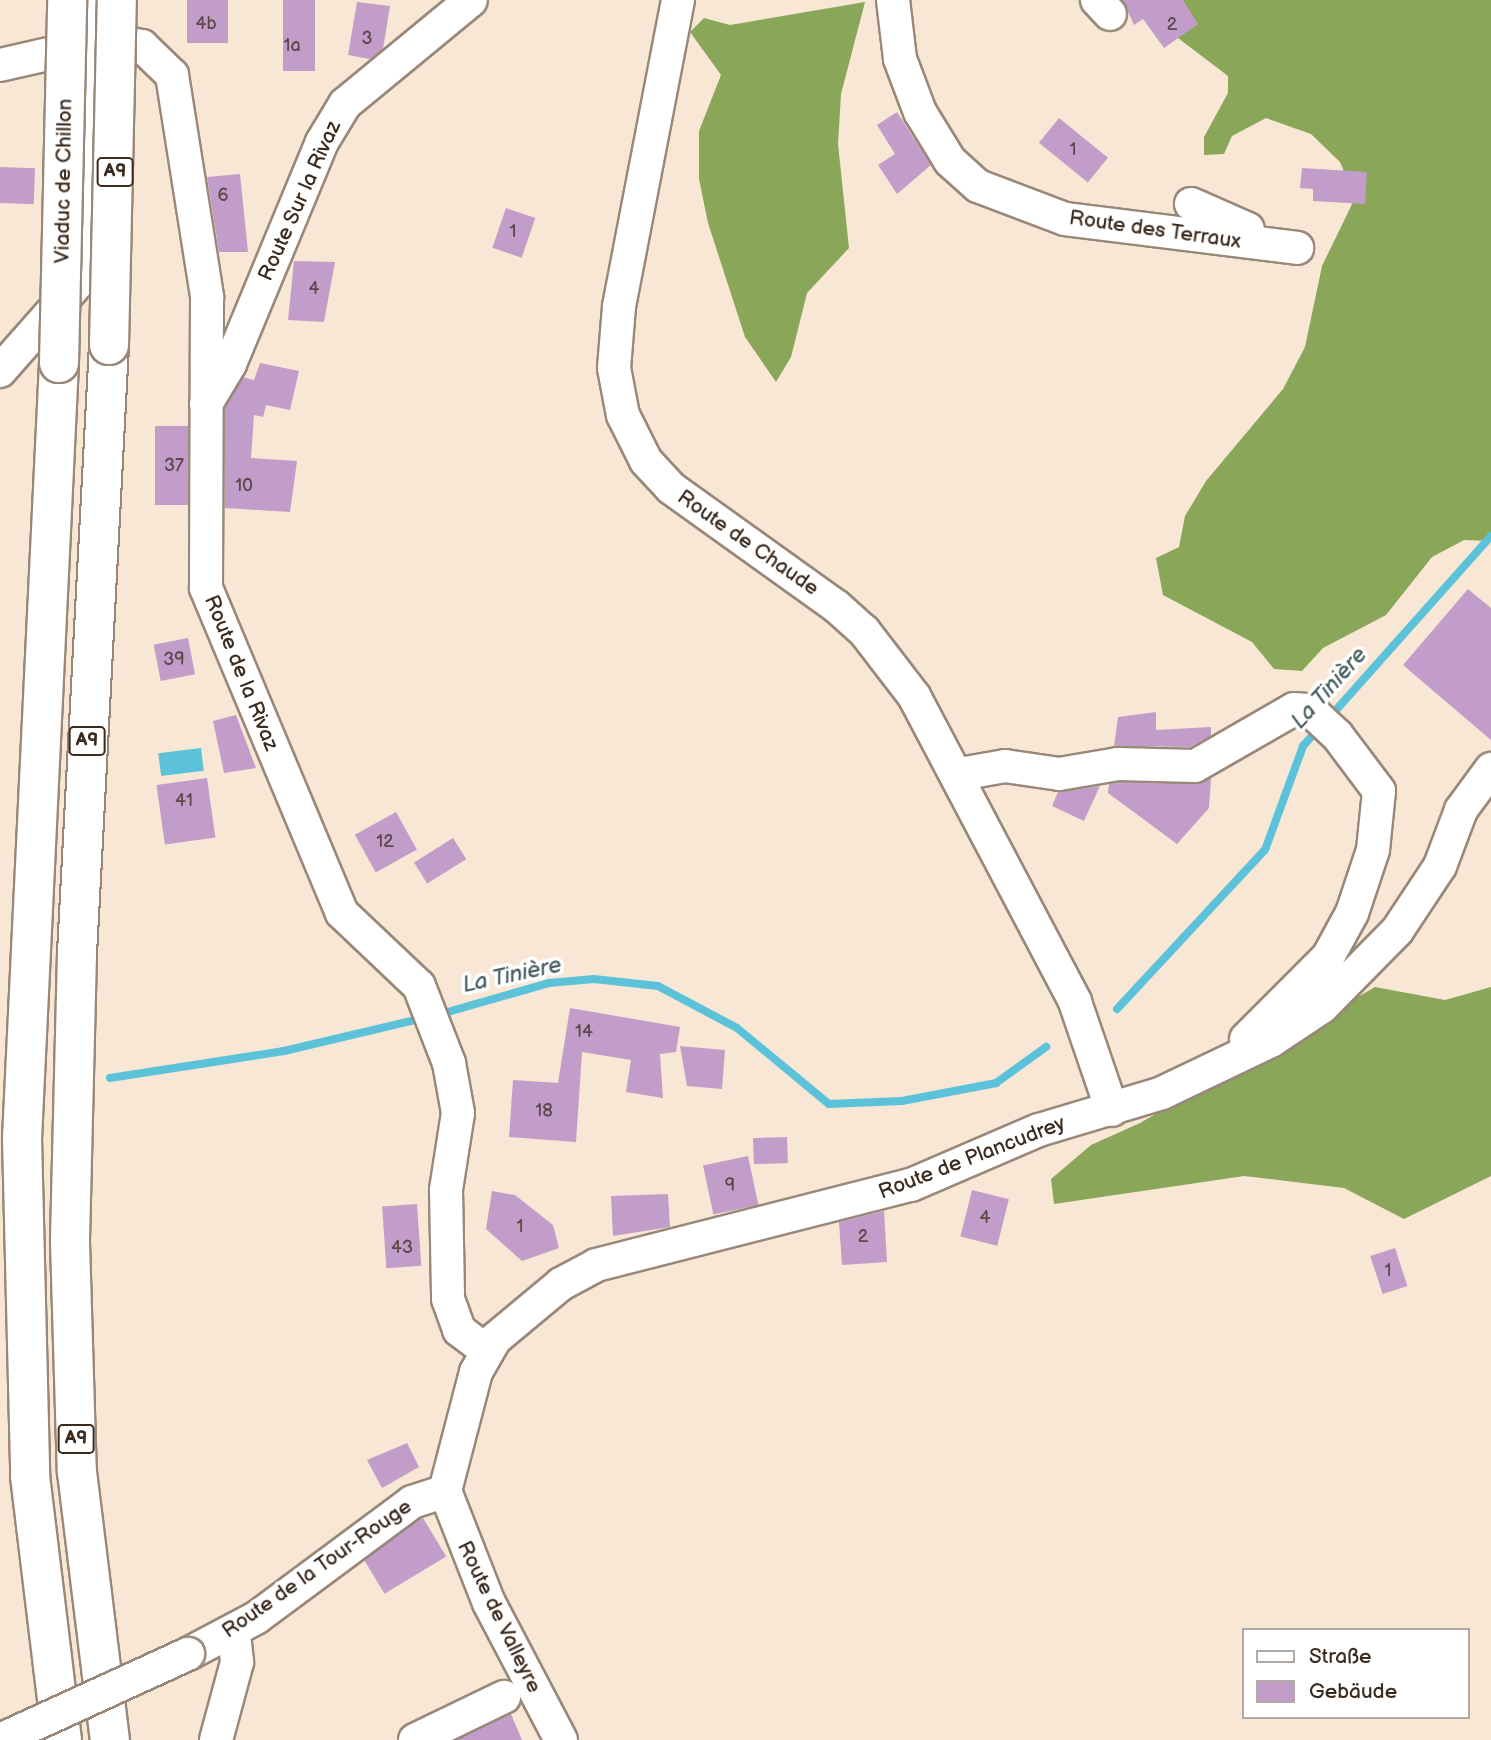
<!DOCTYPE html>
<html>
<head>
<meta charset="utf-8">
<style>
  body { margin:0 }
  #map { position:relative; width:1491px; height:1740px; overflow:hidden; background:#f7e7d4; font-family:"Balsamiq Sans",sans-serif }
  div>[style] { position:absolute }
  .forest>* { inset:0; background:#8aa659 }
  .water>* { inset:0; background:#5cc2da; transform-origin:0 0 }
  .stream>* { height:8px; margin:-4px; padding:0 4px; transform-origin:4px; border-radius:4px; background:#5cc2da }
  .building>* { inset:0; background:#c29dca; transform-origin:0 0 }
  .roads { filter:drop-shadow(2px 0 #998879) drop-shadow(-2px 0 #998879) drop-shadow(0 2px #998879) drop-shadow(0 -2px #998879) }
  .minor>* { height:32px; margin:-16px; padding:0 16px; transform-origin:16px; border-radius:16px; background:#fff }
  .highway>* { height:38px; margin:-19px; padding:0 19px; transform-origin:19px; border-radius:19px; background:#fff }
  .bridges { filter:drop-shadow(2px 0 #998879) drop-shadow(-2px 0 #998879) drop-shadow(0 2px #998879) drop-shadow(0 -2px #998879) }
  .minor-bridge>* { height:32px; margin:-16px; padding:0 16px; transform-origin:16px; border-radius:16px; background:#fff }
  .highway-bridge>* { height:38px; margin:-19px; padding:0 19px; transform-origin:19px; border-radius:19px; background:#fff }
  span { translate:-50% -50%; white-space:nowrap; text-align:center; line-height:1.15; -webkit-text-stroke:7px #fff; paint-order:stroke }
  .number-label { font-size:18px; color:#5d4749 }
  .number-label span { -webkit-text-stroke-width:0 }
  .shield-label span { padding:2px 5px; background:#fff; border:2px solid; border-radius:5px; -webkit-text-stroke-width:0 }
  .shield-label { font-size:19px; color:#3b2a1e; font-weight:700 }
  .street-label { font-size:21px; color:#3b2a1e }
  .water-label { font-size:23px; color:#475f60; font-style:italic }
  .legend { position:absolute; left:1242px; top:1628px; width:228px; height:91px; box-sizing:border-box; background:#fff; border:2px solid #b1aaa5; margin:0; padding:9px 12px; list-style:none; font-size:21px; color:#3b2a1e }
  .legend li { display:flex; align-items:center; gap:14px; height:35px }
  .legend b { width:35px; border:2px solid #b1aaa5 }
</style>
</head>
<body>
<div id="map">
  <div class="forest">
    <i style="clip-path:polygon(1155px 0,1491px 0,1491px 541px,1464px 540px,1432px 557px,1386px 615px,1323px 648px,1302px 671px,1274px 669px,1252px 642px,1163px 595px,1156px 558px,1179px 547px,1185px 516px,1206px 481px,1283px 389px,1305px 347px,1322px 266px,1355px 198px,1340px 162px,1311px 134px,1266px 118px,1232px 136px,1224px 154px,1204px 155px,1204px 137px,1228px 93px,1228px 76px,1178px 38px)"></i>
    <i style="clip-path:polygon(865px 2px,841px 94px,838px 144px,849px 248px,807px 293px,791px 357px,776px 382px,745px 337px,708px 223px,699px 179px,699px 131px,721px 75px,690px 32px,704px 18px,730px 25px)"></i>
    <i style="clip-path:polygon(1375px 987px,1445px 1000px,1491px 987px,1491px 1176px,1404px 1219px,1344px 1188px,1244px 1176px,1054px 1204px,1051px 1179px,1091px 1145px,1140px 1123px)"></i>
  </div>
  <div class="water">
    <i style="left:201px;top:748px;width:23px;height:43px;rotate:83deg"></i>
  </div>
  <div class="stream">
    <i style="left:1328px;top:719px;width:245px;rotate:-48.3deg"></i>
    <i style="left:1117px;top:1009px;width:217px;rotate:-47.1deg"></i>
    <i style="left:1265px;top:850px;width:111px;rotate:-69.9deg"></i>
    <i style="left:1303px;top:746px;width:24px;rotate:-48deg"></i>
    <i style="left:437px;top:1015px;width:116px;rotate:-15.9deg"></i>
    <i style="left:549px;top:983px;width:45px;rotate:-5.1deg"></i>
    <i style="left:594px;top:979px;width:64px;rotate:6.2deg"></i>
    <i style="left:658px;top:986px;width:89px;rotate:28deg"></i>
    <i style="left:737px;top:1028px;width:119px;rotate:39.6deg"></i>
    <i style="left:829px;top:1104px;width:73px;rotate:-2.4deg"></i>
    <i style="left:902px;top:1101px;width:96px;rotate:-10.8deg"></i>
    <i style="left:996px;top:1083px;width:62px;rotate:-35.8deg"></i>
    <i style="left:110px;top:1078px;width:176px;rotate:-8.8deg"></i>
    <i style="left:284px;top:1051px;width:144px;rotate:-13.3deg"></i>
  </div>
  <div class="building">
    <i style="left:187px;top:0;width:41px;height:43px"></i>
    <i style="left:283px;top:0;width:32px;height:71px"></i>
    <i style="clip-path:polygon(1123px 0,1183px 0,1198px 24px,1164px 48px,1143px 19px,1134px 25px)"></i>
    <i style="clip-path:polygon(357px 2px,390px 6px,383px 49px,370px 59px,348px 55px)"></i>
    <i style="clip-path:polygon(897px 112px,931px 165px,897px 194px,878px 165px,895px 154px,877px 125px)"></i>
    <i style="left:1059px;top:118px;width:63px;height:32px;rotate:39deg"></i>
    <i style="left:0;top:167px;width:35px;height:36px;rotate:2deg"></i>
    <i style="clip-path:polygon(1302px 168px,1367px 172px,1365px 204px,1313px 201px,1313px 189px,1300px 188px)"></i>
    <i style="clip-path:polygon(240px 174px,248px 252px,219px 252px,207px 177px)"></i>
    <i style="left:506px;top:208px;width:31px;height:42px;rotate:19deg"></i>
    <i style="clip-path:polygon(294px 261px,335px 262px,324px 322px,288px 320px)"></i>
    <i style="clip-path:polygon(260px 363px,299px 371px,290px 410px,266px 405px,263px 417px,254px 415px,251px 458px,297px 461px,290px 512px,225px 508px,225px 408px,243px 377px,254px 380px)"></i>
    <i style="left:188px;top:426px;width:79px;height:33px;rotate:90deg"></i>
    <i style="clip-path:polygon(1468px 589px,1491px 608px,1491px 740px,1403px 665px)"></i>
    <i style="left:188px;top:638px;width:37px;height:35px;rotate:79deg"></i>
    <i style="clip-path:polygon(1156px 712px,1156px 730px,1211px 727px,1211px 736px,1190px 747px,1114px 746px,1118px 717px)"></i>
    <i style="clip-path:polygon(236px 715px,256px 768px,224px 773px,213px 721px)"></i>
    <i style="left:207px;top:778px;width:60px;height:51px;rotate:82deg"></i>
    <i style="clip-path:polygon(1211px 778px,1209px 808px,1177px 844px,1108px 793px,1109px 784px,1119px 782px,1195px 784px)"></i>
    <i style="clip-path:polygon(1100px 786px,1084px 821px,1052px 806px,1058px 792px)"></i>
    <i style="left:396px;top:812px;width:43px;height:47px;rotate:61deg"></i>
    <i style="left:453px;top:838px;width:25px;height:46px;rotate:58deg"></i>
    <i style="clip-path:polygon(570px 1008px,680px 1027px,676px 1052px,660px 1054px,663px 1098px,626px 1092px,631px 1060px,582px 1052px,576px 1142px,509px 1137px,513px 1080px,558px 1083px)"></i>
    <i style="clip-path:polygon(680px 1046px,725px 1050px,722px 1089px,687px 1086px)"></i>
    <i style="left:787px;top:1137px;width:26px;height:34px;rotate:88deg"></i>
    <i style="left:748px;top:1156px;width:50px;height:46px;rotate:78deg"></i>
    <i style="left:972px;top:1190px;width:38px;height:48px;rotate:14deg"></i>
    <i style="clip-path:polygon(492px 1191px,515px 1195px,553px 1225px,559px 1248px,522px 1261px,486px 1229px)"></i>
    <i style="clip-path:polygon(668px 1194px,670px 1227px,613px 1236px,611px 1196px)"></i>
    <i style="left:417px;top:1204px;width:62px;height:35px;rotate:86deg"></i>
    <i style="clip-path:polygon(884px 1211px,887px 1262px,842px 1265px,839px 1222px)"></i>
    <i style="left:1395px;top:1248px;width:40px;height:26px;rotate:72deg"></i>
    <i style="clip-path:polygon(407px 1443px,419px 1467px,382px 1488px,367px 1460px)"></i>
    <i style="left:423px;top:1518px;width:45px;height:72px;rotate:59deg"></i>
    <i style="clip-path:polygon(511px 1714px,522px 1740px,457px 1740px)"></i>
  </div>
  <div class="roads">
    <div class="minor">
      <i style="left:678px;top:0;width:313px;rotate:100.9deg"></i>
      <i style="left:619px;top:307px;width:61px;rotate:94.7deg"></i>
      <i style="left:614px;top:368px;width:48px;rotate:79.2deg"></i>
      <i style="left:623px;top:415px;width:51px;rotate:63.4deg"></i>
      <i style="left:646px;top:461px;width:37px;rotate:47deg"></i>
      <i style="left:671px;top:488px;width:203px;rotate:35.6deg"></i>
      <i style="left:836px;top:606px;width:38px;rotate:42deg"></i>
      <i style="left:864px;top:631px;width:82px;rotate:52.4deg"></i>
      <i style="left:914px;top:696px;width:346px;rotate:62.2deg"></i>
      <i style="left:1075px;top:1002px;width:114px;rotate:71.1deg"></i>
      <i style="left:893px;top:0;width:59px;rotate:83.2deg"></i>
      <i style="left:900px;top:59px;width:57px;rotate:69.3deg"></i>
      <i style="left:920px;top:112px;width:57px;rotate:58.5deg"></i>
      <i style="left:950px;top:161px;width:38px;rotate:42deg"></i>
      <i style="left:978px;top:186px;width:93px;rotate:20.8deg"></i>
      <i style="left:1065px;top:219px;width:234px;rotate:7.1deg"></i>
      <i style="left:1097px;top:0;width:19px;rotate:47deg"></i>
      <i style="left:0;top:65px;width:113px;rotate:-12.8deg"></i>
      <i style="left:110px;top:40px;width:33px;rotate:11deg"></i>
      <i style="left:142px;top:46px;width:42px;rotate:44deg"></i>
      <i style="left:172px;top:75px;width:225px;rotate:81deg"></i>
      <i style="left:207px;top:297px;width:291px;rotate:90.2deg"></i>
      <i style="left:206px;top:588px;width:352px;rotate:67.3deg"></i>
      <i style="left:342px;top:913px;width:106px;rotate:43.5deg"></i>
      <i style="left:419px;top:986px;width:83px;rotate:68.7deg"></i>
      <i style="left:449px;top:1063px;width:51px;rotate:79.8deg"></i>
      <i style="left:458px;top:1113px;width:78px;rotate:98.9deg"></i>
      <i style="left:446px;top:1190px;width:109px;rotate:88.9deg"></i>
      <i style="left:448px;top:1299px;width:33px;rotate:70deg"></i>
      <i style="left:459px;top:1330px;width:34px;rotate:37deg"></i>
      <i style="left:1191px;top:204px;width:62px;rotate:23.7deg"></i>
      <i style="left:0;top:371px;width:136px;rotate:-48.6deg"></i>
      <i style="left:90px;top:269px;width:269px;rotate:-90.2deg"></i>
      <i style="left:206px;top:404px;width:47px;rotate:-59deg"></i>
      <i style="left:230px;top:364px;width:240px;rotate:-67.5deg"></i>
      <i style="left:322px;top:142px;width:44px;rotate:-58.8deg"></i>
      <i style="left:345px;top:104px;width:163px;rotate:-39.5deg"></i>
      <i style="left:960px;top:774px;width:46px;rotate:-10.1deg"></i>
      <i style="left:1005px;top:766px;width:55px;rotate:8.4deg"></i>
      <i style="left:1059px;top:774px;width:60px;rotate:-9.6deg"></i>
      <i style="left:1118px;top:764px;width:77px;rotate:1.5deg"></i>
      <i style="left:1195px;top:766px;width:114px;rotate:-29.9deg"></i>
      <i style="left:1294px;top:709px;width:16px;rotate:4deg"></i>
      <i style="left:1310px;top:710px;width:37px;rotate:43deg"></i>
      <i style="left:1337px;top:735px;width:70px;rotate:53.1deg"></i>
      <i style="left:1379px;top:791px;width:59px;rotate:95.8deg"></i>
      <i style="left:1373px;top:850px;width:66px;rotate:108.4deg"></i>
      <i style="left:1352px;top:913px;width:50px;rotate:118.6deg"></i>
      <i style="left:1328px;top:957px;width:116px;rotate:135deg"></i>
      <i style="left:188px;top:1654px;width:77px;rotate:-27.9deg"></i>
      <i style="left:256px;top:1618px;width:194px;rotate:-36.6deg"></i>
      <i style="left:412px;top:1502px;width:35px;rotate:-18deg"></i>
      <i style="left:216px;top:1740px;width:81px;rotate:-74.9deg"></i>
      <i style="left:237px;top:1662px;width:31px;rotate:-96deg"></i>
      <i style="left:415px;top:1740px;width:99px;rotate:-25.8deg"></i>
      <i style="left:561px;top:1740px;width:155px;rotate:-117.7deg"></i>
      <i style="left:489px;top:1603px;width:120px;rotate:-111.4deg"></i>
      <i style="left:445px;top:1491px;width:123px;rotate:-75.4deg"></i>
      <i style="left:476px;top:1372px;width:38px;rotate:-60deg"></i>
      <i style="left:495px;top:1339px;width:86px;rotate:-39.8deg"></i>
      <i style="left:561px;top:1284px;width:40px;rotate:-28deg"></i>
      <i style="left:596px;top:1265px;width:325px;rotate:-14.3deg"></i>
      <i style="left:911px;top:1185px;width:139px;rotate:-23.3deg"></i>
      <i style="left:1039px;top:1130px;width:128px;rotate:-16.7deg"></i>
      <i style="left:1162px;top:1093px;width:121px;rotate:-25.5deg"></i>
      <i style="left:1271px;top:1041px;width:61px;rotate:-33.7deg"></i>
      <i style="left:1322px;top:1007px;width:107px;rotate:-45.4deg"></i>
      <i style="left:1397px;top:931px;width:78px;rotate:-56.5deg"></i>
      <i style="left:1440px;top:866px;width:60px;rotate:-69.4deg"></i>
      <i style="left:1461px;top:810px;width:51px;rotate:-53.8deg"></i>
    </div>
    <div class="highway">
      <i style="left:109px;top:345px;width:609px;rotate:93.01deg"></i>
      <i style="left:77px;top:953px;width:289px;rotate:91.4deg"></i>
      <i style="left:70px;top:1242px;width:230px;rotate:88.3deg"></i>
      <i style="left:77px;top:1472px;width:270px;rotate:83deg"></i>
      <i style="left:59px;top:363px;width:776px;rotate:92.73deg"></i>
      <i style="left:22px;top:1138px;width:338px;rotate:88.6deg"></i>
      <i style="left:30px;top:1476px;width:266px;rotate:83.1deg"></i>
    </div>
  </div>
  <div class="bridges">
    <div class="minor-bridge">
      <i style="left:0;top:1740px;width:207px;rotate:-24.6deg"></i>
    </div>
    <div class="highway-bridge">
      <i style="left:109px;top:345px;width:345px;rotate:-88.7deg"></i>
      <i style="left:59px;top:363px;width:363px;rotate:-88.7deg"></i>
    </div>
  </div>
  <div class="number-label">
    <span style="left:206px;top:24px">4b</span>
    <span style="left:1172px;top:25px">2</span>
    <span style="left:367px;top:39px">3</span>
    <span style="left:292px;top:46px">1a</span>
    <span style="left:1073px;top:150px">1</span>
    <span style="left:223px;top:196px">6</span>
    <span style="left:513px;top:232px">1</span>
    <span style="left:314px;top:289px">4</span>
    <span style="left:174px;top:466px">37</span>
    <span style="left:244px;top:486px">10</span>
    <span style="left:174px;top:660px">39</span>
    <span style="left:184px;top:801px">41</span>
    <span style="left:385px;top:842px">12</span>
    <span style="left:584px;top:1032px">14</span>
    <span style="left:544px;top:1111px">18</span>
    <span style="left:730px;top:1186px">9</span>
    <span style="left:985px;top:1218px">4</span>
    <span style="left:520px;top:1227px">1</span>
    <span style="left:863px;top:1237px">2</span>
    <span style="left:402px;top:1248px">43</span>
    <span style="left:1388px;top:1271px">1</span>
  </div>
  <div class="shield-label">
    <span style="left:115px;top:172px">A9</span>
    <span style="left:87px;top:741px">A9</span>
    <span style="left:76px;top:1439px">A9</span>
  </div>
  <div class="street-label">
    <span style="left:64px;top:181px;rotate:-89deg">Viaduc de Chillon</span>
    <span style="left:300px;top:201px;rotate:-66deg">Route Sur la Rivaz</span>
    <span style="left:1155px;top:230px;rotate:8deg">Route des Terraux</span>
    <span style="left:748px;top:543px;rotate:35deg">Route de Chaude</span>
    <span style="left:241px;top:673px;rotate:68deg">Route de la Rivaz</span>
    <span style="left:972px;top:1158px;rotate:-21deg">Route de Plancudrey</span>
    <span style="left:317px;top:1569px;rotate:-35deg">Route de la Tour-Rouge</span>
    <span style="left:499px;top:1617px;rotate:64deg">Route de Valleyre</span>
  </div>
  <div class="water-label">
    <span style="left:1329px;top:688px;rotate:-48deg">La Tinière</span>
    <span style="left:512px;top:975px;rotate:-12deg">La Tinière</span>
  </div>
  <ul class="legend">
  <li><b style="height:9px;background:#fff"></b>Straße</li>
  <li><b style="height:19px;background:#c29dca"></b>Gebäude</li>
  </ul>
</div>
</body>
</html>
